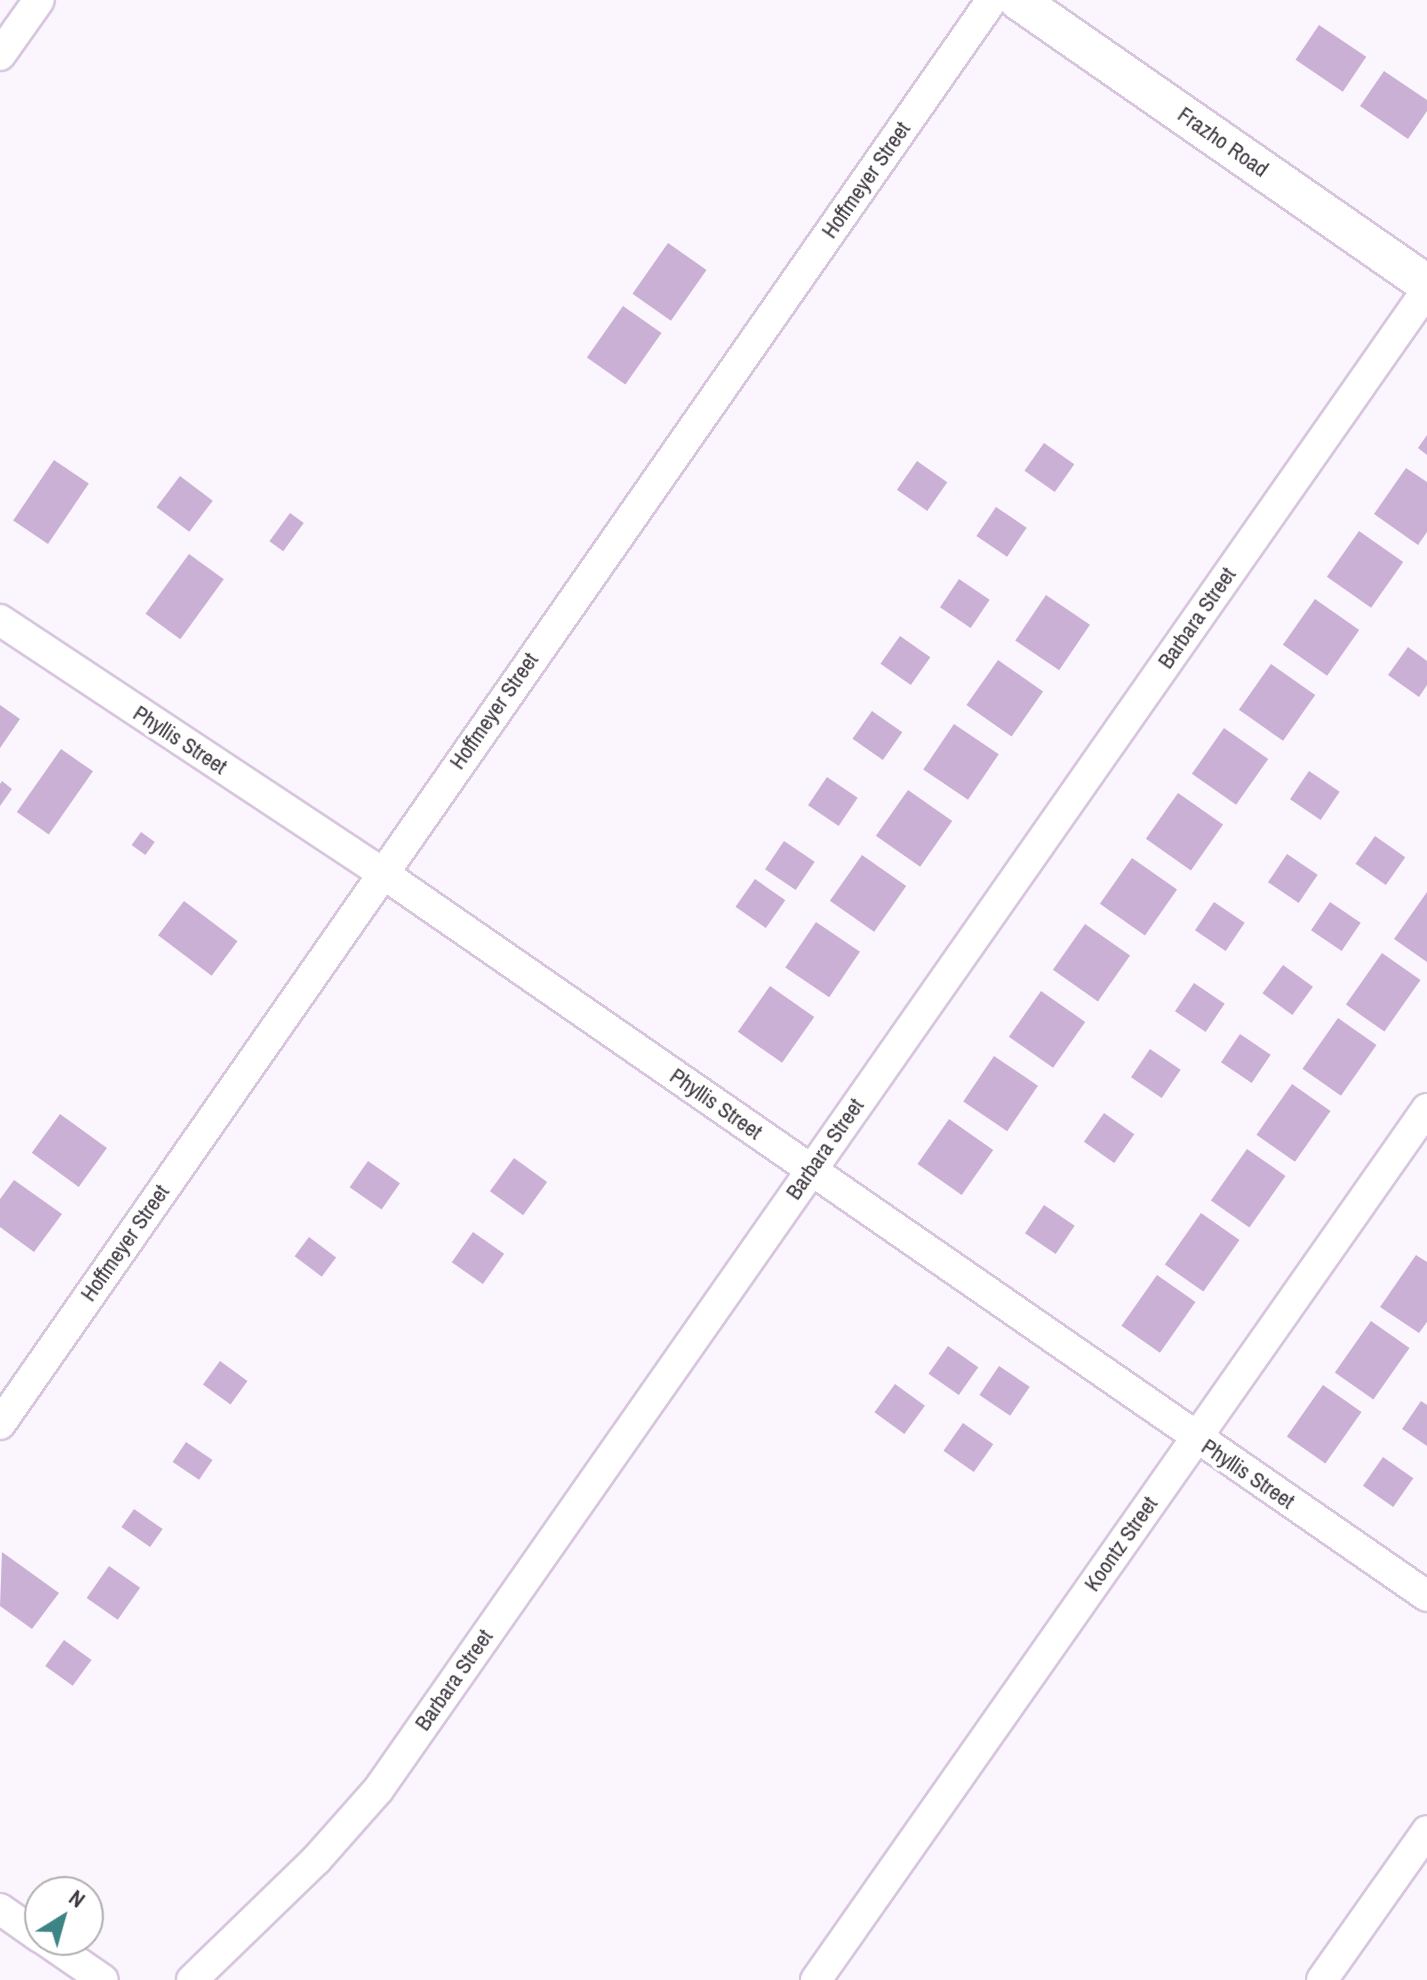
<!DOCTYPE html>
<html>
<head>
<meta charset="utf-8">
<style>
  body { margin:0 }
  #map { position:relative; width:1427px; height:1980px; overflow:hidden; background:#fbf5fe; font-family:"Archivo Narrow",sans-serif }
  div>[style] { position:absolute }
  .building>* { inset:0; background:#cbb0d6; transform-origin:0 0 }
  .roads { filter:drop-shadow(2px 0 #d7c6de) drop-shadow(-2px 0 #d7c6de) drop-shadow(0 2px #d7c6de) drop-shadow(0 -2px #d7c6de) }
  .minor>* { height:30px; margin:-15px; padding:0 15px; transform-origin:15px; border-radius:15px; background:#fff }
  .tertiary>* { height:38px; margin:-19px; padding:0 19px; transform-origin:19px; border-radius:19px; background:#fff }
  span { translate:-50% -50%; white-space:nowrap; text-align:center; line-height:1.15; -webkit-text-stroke:7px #fff; paint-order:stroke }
  .street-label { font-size:22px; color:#3e3740 }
  .north { position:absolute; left:24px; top:1876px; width:80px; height:80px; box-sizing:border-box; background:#fff; border:2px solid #b2afb3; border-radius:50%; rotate:37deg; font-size:22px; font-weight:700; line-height:32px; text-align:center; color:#3e3740 }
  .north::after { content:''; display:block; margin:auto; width:28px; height:36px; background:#3d8585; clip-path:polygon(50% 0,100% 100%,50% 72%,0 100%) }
</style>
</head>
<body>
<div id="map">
  <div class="building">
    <i style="left:1319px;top:25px;width:57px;height:42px;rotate:34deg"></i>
    <i style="clip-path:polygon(1384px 71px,1427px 100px,1427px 111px,1408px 139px,1360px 106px)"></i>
    <i style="left:668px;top:243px;width:47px;height:62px;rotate:35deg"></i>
    <i style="left:623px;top:306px;width:47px;height:63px;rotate:35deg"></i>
    <i style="clip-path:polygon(1427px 435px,1427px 455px,1418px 448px)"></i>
    <i style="left:1044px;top:443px;width:37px;height:34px;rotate:35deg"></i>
    <i style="left:54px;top:460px;width:42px;height:73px;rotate:34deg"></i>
    <i style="left:917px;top:461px;width:37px;height:35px;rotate:35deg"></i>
    <i style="clip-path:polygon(1406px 468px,1427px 482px,1427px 532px,1418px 545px,1374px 514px)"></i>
    <i style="left:180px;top:476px;width:41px;height:39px;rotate:37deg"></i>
    <i style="left:996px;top:507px;width:37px;height:35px;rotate:34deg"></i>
    <i style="left:290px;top:513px;width:17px;height:35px;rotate:36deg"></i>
    <i style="left:1359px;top:531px;width:54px;height:56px;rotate:35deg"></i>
    <i style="left:189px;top:554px;width:43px;height:74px;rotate:36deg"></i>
    <i style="left:959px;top:579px;width:37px;height:34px;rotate:34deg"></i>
    <i style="left:1046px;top:595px;width:53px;height:55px;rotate:34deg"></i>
    <i style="left:1315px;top:599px;width:54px;height:56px;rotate:35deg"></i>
    <i style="left:900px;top:636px;width:37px;height:34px;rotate:35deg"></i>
    <i style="clip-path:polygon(1408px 647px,1427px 661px,1427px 685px,1419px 697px,1388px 675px)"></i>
    <i style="left:998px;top:660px;width:55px;height:55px;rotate:35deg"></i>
    <i style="left:1271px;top:664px;width:54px;height:56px;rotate:35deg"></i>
    <i style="clip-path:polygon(0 705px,20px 719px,0 748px)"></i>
    <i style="left:872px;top:711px;width:37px;height:34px;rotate:35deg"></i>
    <i style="left:954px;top:724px;width:54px;height:55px;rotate:34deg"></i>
    <i style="left:1224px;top:728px;width:54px;height:56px;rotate:35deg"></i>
    <i style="left:61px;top:749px;width:39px;height:77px;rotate:35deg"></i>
    <i style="left:1309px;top:771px;width:37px;height:34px;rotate:34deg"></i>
    <i style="left:827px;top:777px;width:37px;height:34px;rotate:34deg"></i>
    <i style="clip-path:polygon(2px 781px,12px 789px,0 806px,0 784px)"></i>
    <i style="left:908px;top:790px;width:54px;height:56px;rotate:35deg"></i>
    <i style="left:1178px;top:793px;width:55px;height:56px;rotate:35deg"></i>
    <i style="left:141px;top:832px;width:17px;height:16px;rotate:36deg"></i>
    <i style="left:1375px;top:836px;width:37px;height:34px;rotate:35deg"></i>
    <i style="left:784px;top:841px;width:37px;height:34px;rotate:34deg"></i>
    <i style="left:1287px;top:854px;width:37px;height:34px;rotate:34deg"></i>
    <i style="left:862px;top:855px;width:54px;height:56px;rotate:35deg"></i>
    <i style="left:1132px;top:858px;width:55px;height:56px;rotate:35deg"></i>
    <i style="left:755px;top:879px;width:37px;height:34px;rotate:35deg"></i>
    <i style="clip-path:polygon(1427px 892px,1427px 962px,1394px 939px)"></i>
    <i style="left:184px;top:901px;width:67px;height:43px;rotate:37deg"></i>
    <i style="left:1214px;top:902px;width:37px;height:34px;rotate:34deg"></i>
    <i style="left:1330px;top:902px;width:37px;height:34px;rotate:34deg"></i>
    <i style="left:816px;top:922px;width:53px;height:55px;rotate:34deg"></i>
    <i style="left:1085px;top:924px;width:55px;height:56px;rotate:35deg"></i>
    <i style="left:1382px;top:953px;width:47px;height:63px;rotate:35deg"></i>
    <i style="left:1283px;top:965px;width:37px;height:35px;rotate:36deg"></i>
    <i style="left:1194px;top:983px;width:37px;height:34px;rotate:34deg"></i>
    <i style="left:770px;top:986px;width:54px;height:56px;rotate:35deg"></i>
    <i style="left:1041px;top:991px;width:54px;height:56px;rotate:35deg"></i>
    <i style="left:1338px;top:1018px;width:47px;height:62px;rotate:35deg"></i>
    <i style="left:1240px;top:1034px;width:37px;height:34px;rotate:34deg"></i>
    <i style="left:1150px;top:1049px;width:37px;height:34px;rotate:34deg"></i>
    <i style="left:994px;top:1056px;width:53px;height:55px;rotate:34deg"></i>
    <i style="left:1292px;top:1084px;width:47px;height:62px;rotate:35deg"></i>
    <i style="left:1104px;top:1113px;width:37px;height:35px;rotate:35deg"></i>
    <i style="left:60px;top:1114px;width:58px;height:48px;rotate:36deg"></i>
    <i style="left:949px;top:1119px;width:54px;height:55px;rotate:35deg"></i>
    <i style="left:1247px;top:1149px;width:47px;height:63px;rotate:35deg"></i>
    <i style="left:514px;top:1158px;width:41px;height:41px;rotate:36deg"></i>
    <i style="left:368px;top:1161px;width:39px;height:32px;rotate:35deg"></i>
    <i style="clip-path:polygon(14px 1180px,62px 1214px,34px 1252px,0 1227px,0 1199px)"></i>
    <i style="left:1044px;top:1205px;width:37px;height:34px;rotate:34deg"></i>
    <i style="left:1201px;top:1213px;width:47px;height:63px;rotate:35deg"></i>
    <i style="left:473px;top:1232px;width:38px;height:37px;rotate:35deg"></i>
    <i style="left:309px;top:1237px;width:34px;height:24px;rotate:37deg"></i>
    <i style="clip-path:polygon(1416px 1255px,1427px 1262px,1427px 1322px,1419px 1333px,1380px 1307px)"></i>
    <i style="left:1157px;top:1275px;width:47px;height:62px;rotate:35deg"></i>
    <i style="left:1371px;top:1321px;width:47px;height:63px;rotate:35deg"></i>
    <i style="left:948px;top:1346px;width:37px;height:34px;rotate:35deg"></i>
    <i style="left:220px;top:1361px;width:34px;height:29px;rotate:36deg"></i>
    <i style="left:999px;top:1366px;width:37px;height:35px;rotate:34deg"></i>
    <i style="left:895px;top:1384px;width:37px;height:35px;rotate:36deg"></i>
    <i style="left:1323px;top:1385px;width:47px;height:63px;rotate:35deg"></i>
    <i style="clip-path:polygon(1421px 1401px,1427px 1405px,1427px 1446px,1402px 1429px)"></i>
    <i style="left:963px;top:1423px;width:37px;height:34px;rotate:35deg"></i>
    <i style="left:186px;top:1442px;width:32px;height:24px;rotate:34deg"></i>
    <i style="left:1383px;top:1457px;width:37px;height:35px;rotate:35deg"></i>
    <i style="left:134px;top:1509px;width:35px;height:22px;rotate:35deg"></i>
    <i style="clip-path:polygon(2px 1552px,59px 1593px,32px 1629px,0 1606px)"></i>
    <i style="left:109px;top:1566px;width:38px;height:39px;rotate:35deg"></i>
    <i style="left:64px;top:1640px;width:34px;height:32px;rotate:36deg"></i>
  </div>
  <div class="roads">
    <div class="minor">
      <i style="left:0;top:55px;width:67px;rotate:-54.7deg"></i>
      <i style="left:0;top:620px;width:457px;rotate:33.5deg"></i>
      <i style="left:381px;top:872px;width:1272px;rotate:34.69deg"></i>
      <i style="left:0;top:1424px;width:1735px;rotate:-55.14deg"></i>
      <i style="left:0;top:1909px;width:49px;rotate:35deg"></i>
      <i style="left:45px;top:1940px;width:70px;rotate:34.6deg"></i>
      <i style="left:192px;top:1980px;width:173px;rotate:-44.1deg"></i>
      <i style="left:316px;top:1860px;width:94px;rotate:-48.5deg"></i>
      <i style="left:378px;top:1790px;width:1830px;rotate:-55.03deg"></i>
      <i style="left:816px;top:1980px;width:1064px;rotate:-54.95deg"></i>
      <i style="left:1322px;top:1980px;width:182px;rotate:-54.8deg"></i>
    </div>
    <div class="tertiary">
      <i style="left:1018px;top:0;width:498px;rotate:34.8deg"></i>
    </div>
  </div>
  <div class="street-label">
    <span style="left:1223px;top:142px;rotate:35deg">Frazho Road</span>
    <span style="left:866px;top:180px;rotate:-55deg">Hoffmeyer Street</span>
    <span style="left:1197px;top:618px;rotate:-55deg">Barbara Street</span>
    <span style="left:494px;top:711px;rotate:-55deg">Hoffmeyer Street</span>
    <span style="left:180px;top:740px;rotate:33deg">Phyllis Street</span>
    <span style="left:716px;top:1104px;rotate:35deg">Phyllis Street</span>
    <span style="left:825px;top:1149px;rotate:-55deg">Barbara Street</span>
    <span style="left:125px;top:1243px;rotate:-55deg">Hoffmeyer Street</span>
    <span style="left:1248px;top:1474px;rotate:34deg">Phyllis Street</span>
    <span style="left:1121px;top:1544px;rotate:-55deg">Koontz Street</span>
    <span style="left:454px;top:1680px;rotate:-55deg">Barbara Street</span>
  </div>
  <div class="north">N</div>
</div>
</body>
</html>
